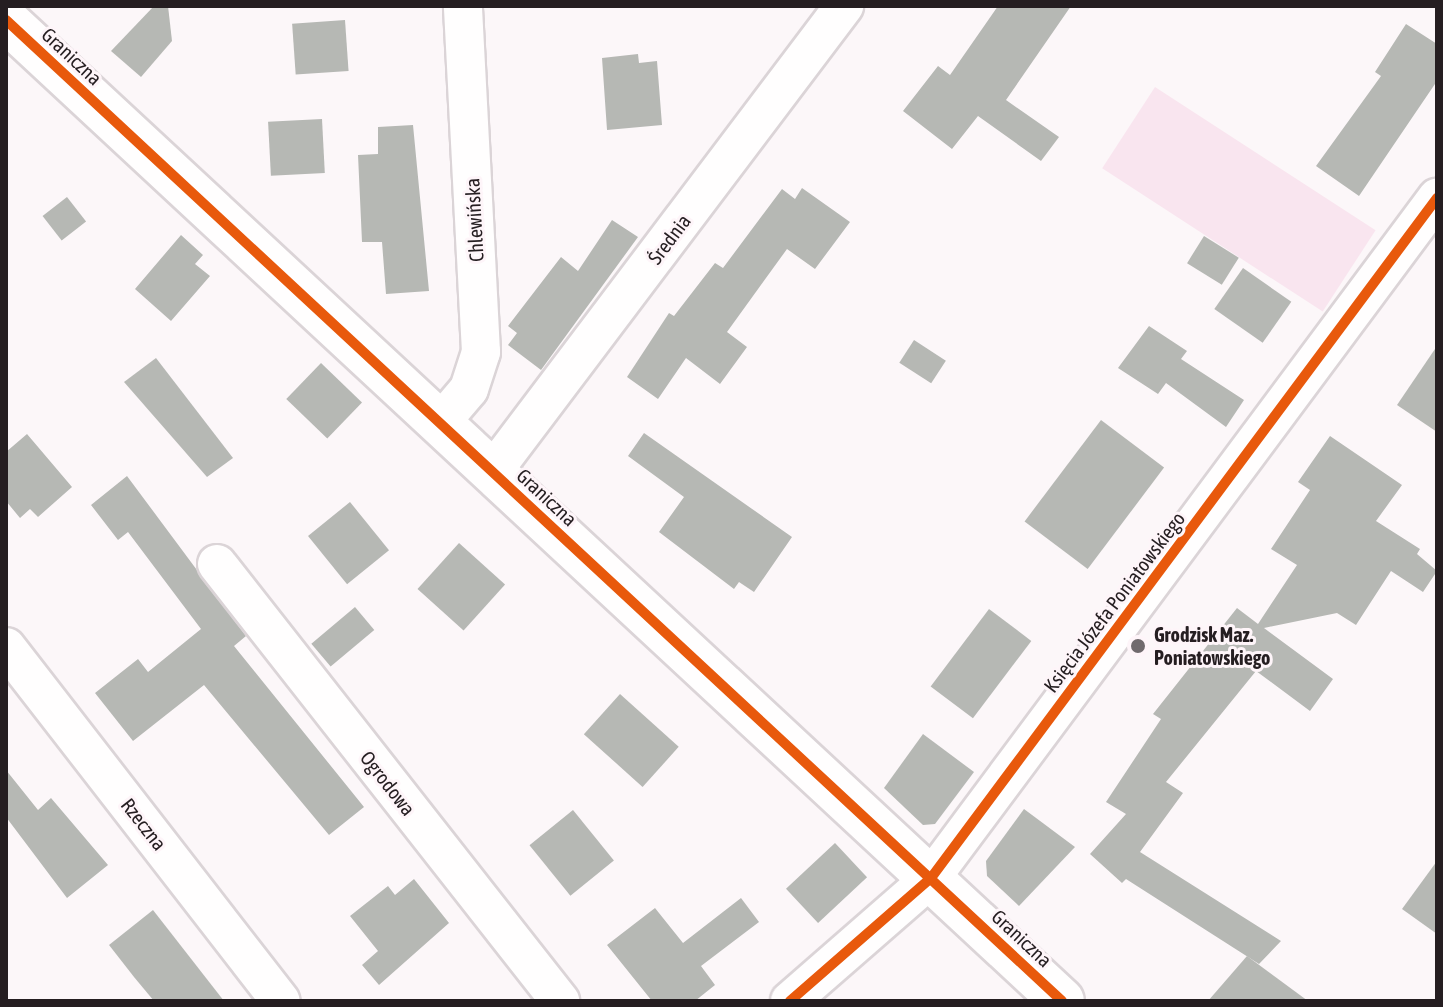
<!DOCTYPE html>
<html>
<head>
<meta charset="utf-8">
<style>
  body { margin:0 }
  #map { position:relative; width:1443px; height:1007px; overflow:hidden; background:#fcf7f9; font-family:"Asap Condensed",sans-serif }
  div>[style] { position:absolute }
  .green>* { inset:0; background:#f9e5ef; transform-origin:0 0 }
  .building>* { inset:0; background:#b6b8b4; transform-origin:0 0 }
  .roads { filter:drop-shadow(2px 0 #dbd4d7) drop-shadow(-2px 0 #dbd4d7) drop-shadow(0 2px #dbd4d7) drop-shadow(0 -2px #dbd4d7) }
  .street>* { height:38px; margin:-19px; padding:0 19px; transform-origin:19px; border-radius:19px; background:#fffefe }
  .secondary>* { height:44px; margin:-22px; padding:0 22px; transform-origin:22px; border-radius:22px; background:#fffefe }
  .cycleway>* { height:10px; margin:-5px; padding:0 5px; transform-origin:5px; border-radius:5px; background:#e8590c }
  .dots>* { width:22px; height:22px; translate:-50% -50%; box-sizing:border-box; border:4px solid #fef5f9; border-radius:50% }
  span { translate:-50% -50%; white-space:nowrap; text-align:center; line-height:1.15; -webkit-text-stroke:6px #fef5f9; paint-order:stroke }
  .street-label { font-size:20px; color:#251e21 }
  .poi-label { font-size:20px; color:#251e21; font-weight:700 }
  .left { translate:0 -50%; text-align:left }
  .frame { position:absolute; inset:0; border:8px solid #251e21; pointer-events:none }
</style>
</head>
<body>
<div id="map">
  <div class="green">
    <i style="left:1155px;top:87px;width:263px;height:97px;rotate:33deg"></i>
  </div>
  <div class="building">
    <i style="clip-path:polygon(154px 6px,168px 6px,172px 41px,141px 77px,111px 51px)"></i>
    <i style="clip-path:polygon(998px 6px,1071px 6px,1006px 100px,1059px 137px,1041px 161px,978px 116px,952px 149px,903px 111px,938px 66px,950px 75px)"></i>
    <i style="left:345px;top:20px;width:51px;height:53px;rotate:86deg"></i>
    <i style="clip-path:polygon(1406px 24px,1437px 44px,1437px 81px,1359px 196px,1316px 166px,1381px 76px,1375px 72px)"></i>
    <i style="clip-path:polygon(638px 54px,639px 63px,657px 61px,662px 125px,607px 130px,602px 58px)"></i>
    <i style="left:322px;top:119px;width:54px;height:54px;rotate:87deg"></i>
    <i style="clip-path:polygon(413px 125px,429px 291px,386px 294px,382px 242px,362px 242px,358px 155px,378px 154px,378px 127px)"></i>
    <i style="clip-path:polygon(802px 188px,850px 222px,815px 269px,787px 249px,727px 332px,747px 347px,720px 384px,686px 358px,658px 399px,627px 377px,669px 313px,674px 316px,715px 263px,723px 268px,782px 189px,795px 199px)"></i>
    <i style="left:67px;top:197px;width:31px;height:31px;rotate:52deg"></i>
    <i style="clip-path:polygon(612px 220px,638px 237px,541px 370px,508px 345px,517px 333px,508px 326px,561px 257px,578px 271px)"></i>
    <i style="clip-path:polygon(181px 235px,203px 255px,195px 264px,210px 276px,171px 321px,135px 289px)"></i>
    <i style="left:1204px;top:236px;width:41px;height:32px;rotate:32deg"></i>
    <i style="left:1243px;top:268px;width:59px;height:50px;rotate:35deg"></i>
    <i style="clip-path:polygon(1149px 326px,1187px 351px,1181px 359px,1244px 400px,1226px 427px,1166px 383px,1158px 394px,1118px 368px)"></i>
    <i style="left:914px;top:340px;width:38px;height:27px;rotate:33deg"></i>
    <i style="clip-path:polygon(1437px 346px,1437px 432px,1397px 405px)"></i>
    <i style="clip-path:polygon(156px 358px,233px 458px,207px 477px,124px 382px)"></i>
    <i style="left:321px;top:363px;width:57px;height:50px;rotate:44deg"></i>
    <i style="left:1101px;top:420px;width:79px;height:127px;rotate:37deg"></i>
    <i style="clip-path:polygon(644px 433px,792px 537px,754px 592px,739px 582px,734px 589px,659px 532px,684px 497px,628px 456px)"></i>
    <i style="clip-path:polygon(27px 434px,72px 487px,38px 517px,30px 509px,20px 518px,6px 501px,6px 452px)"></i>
    <i style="clip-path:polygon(1330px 436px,1402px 485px,1376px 521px,1420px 549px,1417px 554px,1437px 571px,1423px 592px,1391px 571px,1356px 625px,1337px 613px,1264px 628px,1333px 679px,1310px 711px,1256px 671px,1166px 782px,1183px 793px,1140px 852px,1281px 941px,1259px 964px,1126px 879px,1122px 883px,1090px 854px,1126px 814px,1106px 802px,1161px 719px,1153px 714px,1237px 608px,1258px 624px,1297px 565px,1271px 549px,1310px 490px,1298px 482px)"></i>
    <i style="clip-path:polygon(127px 476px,246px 636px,234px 646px,364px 807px,329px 835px,204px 685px,133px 741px,95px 693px,138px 659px,148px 672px,201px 629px,128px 532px,118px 540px,91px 505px)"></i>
    <i style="left:350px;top:502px;width:62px;height:54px;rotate:51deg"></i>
    <i style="left:459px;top:543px;width:62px;height:62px;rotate:42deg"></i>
    <i style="left:355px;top:607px;width:30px;height:57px;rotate:50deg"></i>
    <i style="left:989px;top:609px;width:53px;height:97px;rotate:37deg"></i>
    <i style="left:620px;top:694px;width:79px;height:54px;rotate:42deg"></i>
    <i style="clip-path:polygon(923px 734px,974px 772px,935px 824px,923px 825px,884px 788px)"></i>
    <i style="clip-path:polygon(6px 770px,38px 810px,51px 798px,108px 865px,67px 898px,6px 817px)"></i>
    <i style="clip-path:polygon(1024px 809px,1075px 847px,1019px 906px,987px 876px,986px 861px)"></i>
    <i style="left:573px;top:810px;width:65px;height:56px;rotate:51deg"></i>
    <i style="left:835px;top:843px;width:47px;height:67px;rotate:47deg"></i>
    <i style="clip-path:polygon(1437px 861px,1437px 934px,1402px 909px)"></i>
    <i style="clip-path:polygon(414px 879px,449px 923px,379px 985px,362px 965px,378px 951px,350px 916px,388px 886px,395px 895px)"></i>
    <i style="clip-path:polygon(741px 898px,759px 922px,701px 966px,715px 985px,695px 1001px,652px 1001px,607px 945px,655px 908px,683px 943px)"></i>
    <i style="clip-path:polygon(153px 910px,224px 1001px,154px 1001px,134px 977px,109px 945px)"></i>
    <i style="clip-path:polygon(1247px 956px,1308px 1001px,1208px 1001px)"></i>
  </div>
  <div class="roads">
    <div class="street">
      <i style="left:441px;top:422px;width:43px;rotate:-49.7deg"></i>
      <i style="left:469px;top:389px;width:39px;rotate:-72deg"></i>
      <i style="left:481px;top:352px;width:346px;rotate:-93deg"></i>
      <i style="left:493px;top:471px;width:583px;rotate:-52.95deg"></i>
      <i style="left:217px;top:564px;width:556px;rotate:51.87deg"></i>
      <i style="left:6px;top:647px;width:448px;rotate:52.2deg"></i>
      <i style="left:790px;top:1001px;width:187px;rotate:-41.1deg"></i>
      <i style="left:931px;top:878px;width:848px;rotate:-53.35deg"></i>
    </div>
    <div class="secondary">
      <i style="left:6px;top:20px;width:1441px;rotate:42.89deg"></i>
    </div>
  </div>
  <div class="cycleway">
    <i style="left:6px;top:20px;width:1441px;rotate:42.89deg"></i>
    <i style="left:790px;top:1001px;width:187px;rotate:-41.1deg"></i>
    <i style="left:931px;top:878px;width:848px;rotate:-53.35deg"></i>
  </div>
  <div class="dots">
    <i style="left:1138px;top:646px;background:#706a6d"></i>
  </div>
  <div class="street-label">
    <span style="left:72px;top:56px;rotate:43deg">Graniczna</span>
    <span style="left:474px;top:220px;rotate:-93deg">Chlewińska</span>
    <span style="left:669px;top:239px;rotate:-53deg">Średnia</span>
    <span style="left:547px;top:497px;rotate:43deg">Graniczna</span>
    <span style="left:1114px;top:602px;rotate:-53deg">Księcia Józefa Poniatowskiego</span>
    <span style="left:388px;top:783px;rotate:52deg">Ogrodowa</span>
    <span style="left:144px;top:824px;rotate:52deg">Rzeczna</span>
    <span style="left:1022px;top:938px;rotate:43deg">Graniczna</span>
  </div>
  <div class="poi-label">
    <span class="left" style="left:1154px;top:646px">Grodzisk Maz.<br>Poniatowskiego</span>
  </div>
  <div class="frame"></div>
</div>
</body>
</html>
